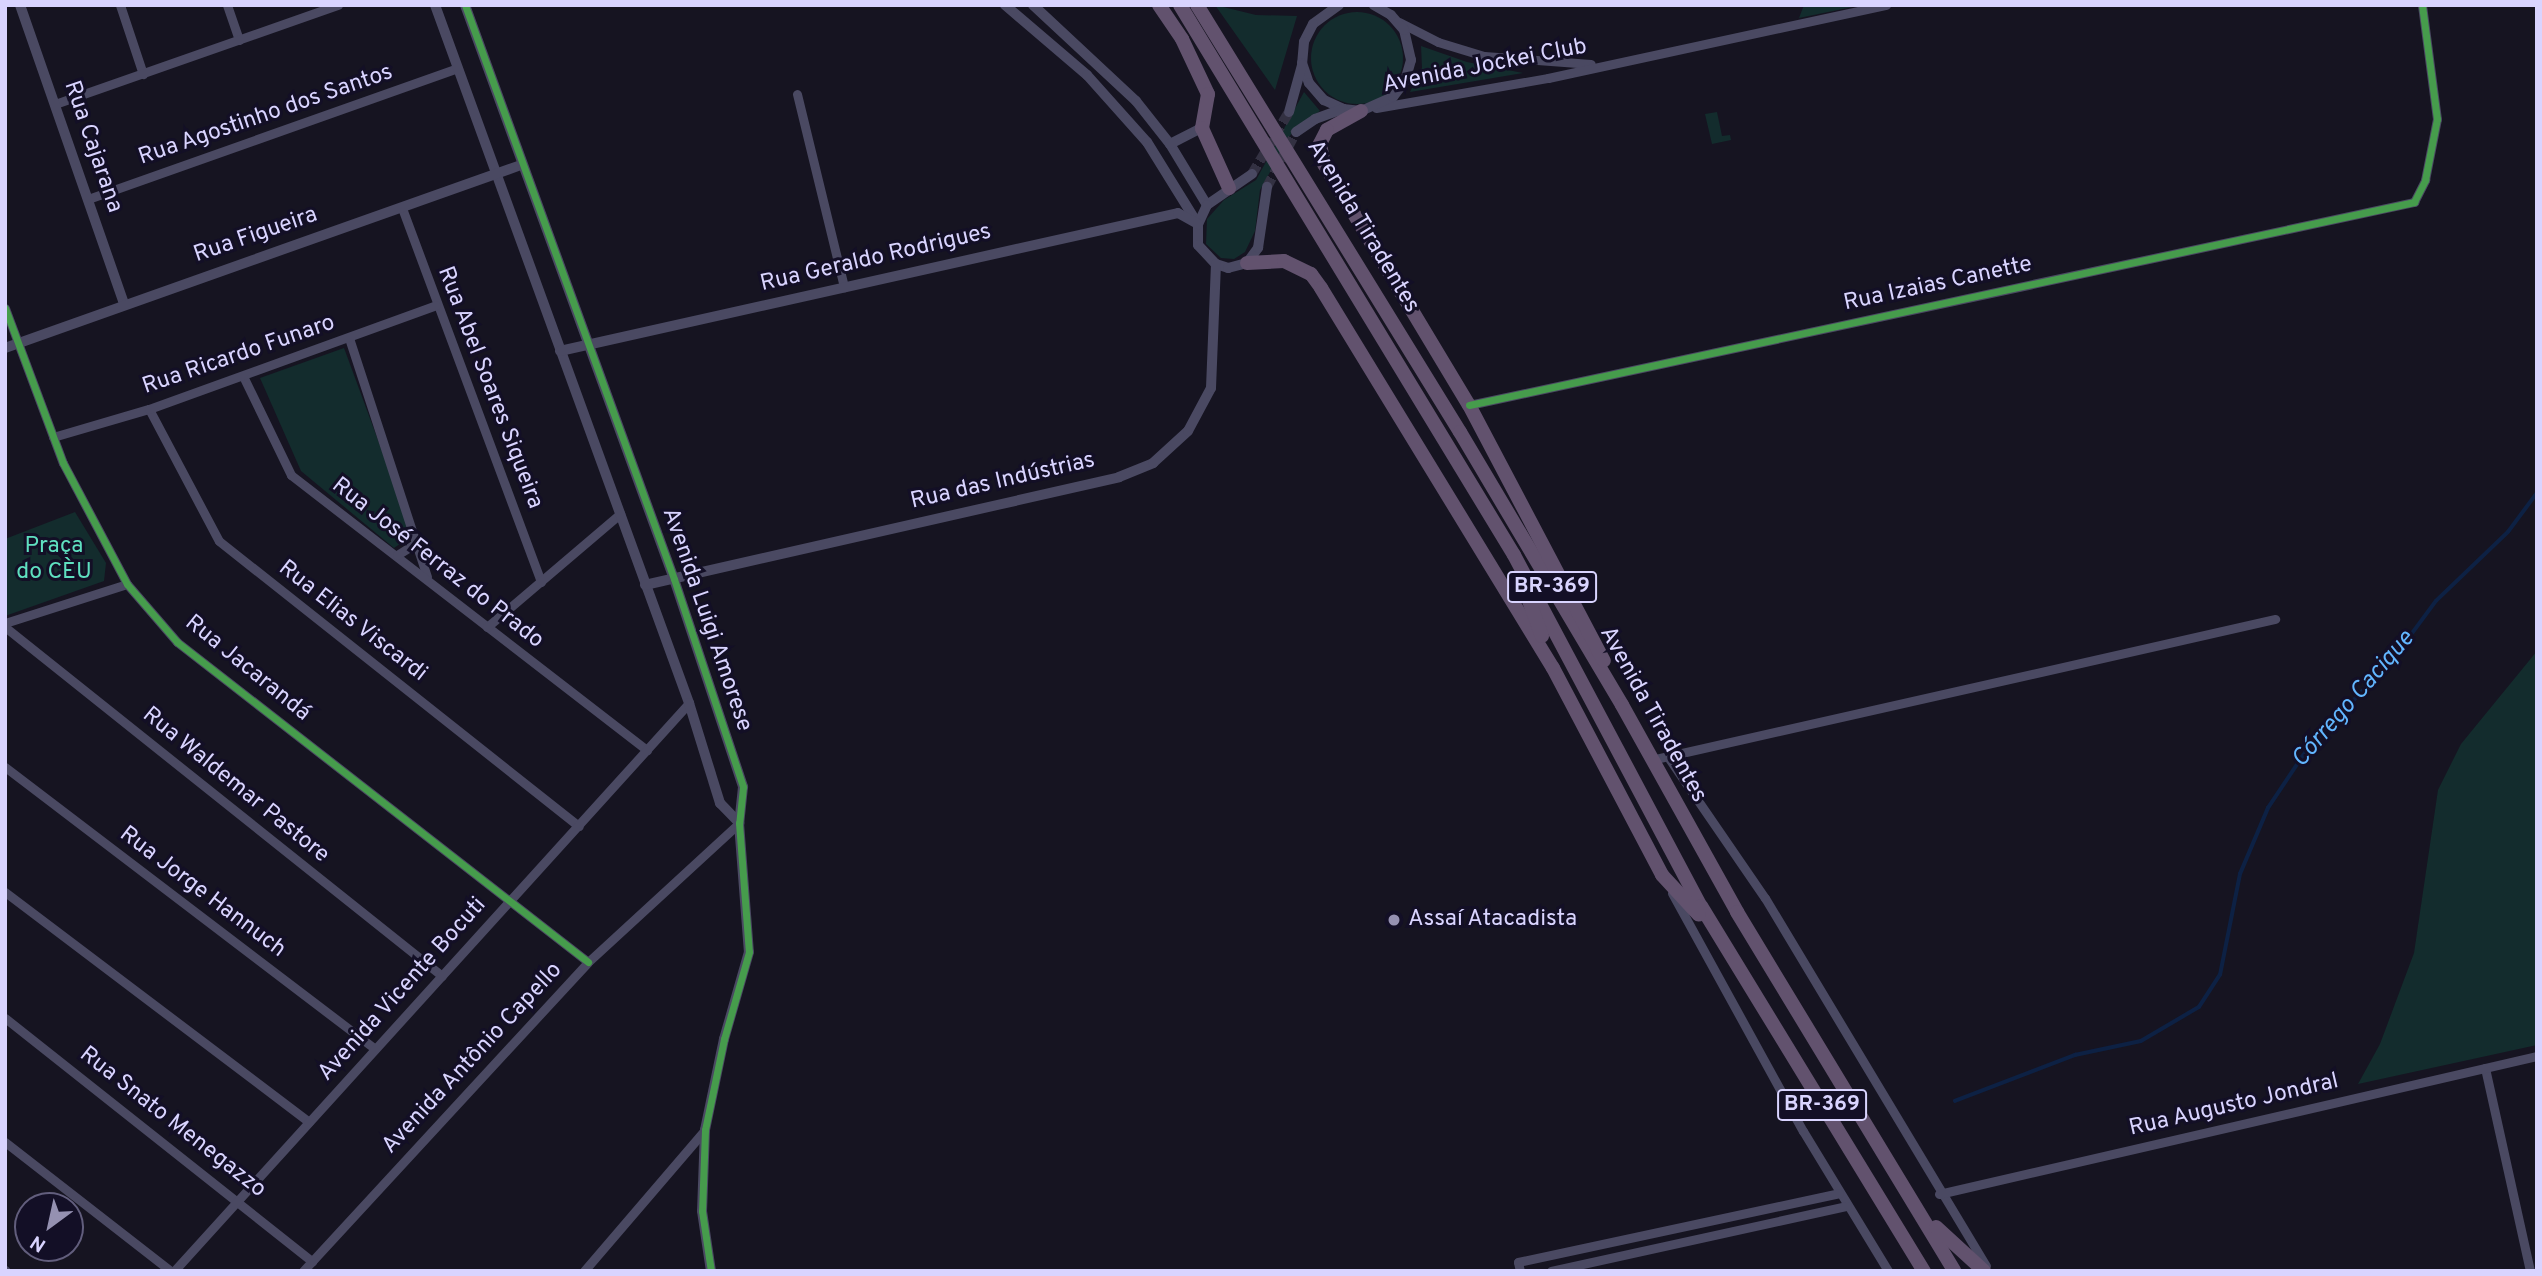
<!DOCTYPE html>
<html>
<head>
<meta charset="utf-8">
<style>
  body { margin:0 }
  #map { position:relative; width:2542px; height:1276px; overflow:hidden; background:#161421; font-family:Overpass,sans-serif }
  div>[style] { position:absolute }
  .green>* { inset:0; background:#132c2d }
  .round { border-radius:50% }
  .stream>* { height:3.5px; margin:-1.75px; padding:0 1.75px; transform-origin:1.75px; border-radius:1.75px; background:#0d2144 }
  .tertiary-tunnel>* { height:10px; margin-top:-5px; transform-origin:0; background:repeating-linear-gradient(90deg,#333142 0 10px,transparent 0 15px) }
  .minor>* { height:9px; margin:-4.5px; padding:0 4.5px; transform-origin:4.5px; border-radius:4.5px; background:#4a4962 }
  .tertiary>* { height:10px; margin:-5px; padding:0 5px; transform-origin:5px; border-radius:5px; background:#4a4962 }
  .trunk>* { height:14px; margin:-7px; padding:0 7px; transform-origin:7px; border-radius:7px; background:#62526e }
  .cycleway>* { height:7px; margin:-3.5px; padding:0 3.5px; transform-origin:3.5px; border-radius:3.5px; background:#469c4c }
  .dots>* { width:19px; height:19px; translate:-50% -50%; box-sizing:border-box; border:4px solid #130f26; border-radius:50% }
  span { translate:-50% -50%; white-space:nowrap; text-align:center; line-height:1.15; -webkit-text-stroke:6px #130f26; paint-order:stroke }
  .shield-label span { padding:2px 5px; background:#130f26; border:2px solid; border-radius:5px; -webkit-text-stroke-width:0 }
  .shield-label { font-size:21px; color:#d9d4ff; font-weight:700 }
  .street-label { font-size:23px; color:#d9d4ff }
  .park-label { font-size:23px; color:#5fe0c0 }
  .poi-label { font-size:23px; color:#d9d4ff }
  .left { translate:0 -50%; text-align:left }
  .water-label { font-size:24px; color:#62b6ff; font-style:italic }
  .frame { position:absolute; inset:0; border:7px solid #d9d4ff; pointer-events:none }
  .north { position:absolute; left:14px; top:1192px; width:70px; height:70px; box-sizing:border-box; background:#130f26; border:2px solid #625e7d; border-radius:50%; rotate:213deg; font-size:19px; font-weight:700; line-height:28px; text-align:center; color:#d9d4ff }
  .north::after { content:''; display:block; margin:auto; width:24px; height:32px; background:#9591b1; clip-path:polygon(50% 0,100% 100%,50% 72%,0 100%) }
</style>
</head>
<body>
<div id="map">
  <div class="green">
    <i style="clip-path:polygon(1215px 5px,1256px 15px,1297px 16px,1275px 90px)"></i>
    <i style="clip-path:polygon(1804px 5px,1862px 5px,1799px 18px)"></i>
    <i class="round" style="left:1311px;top:12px;width:92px;height:92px"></i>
    <i style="clip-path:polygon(1421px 46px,1467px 62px,1523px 73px,1410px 92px,1422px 68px)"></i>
    <i style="clip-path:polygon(1304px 92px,1320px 111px,1295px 127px,1260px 190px,1255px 231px,1245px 252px,1234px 259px,1221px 258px,1206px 244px,1207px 219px,1224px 200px,1256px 180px)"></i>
    <i style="clip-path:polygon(1717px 112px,1722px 136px,1730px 135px,1731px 140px,1712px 144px,1705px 114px)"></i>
    <i style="clip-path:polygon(344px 348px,413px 535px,394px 548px,301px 471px,260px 378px)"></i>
    <i style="clip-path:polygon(75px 512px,106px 563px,104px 581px,5px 616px,5px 539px)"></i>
    <i style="clip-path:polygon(2537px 651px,2537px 1045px,2358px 1084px,2380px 1044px,2414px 953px,2438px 790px,2461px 744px)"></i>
  </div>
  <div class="stream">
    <i style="left:1955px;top:1101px;width:129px;rotate:-21deg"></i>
    <i style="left:2075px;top:1055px;width:67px;rotate:-12deg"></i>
    <i style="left:2141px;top:1041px;width:67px;rotate:-30.4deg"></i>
    <i style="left:2199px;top:1007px;width:38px;rotate:-57deg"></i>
    <i style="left:2220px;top:975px;width:103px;rotate:-78.8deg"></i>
    <i style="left:2240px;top:874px;width:72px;rotate:-67deg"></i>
    <i style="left:2268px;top:808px;width:69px;rotate:-56.3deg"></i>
    <i style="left:2306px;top:751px;width:132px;rotate:-46.8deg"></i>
    <i style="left:2396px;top:655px;width:67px;rotate:-53.5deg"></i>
    <i style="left:2436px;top:601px;width:100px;rotate:-43.8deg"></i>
    <i style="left:2508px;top:532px;width:49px;rotate:-53.4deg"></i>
  </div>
  <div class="tertiary-tunnel">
    <i style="left:1252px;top:174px;width:72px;rotate:-59.2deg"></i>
    <i style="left:1267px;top:187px;width:62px;rotate:-62.2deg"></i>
  </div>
  <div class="minor">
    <i style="left:120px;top:5px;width:73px;rotate:71.6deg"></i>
    <i style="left:227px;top:5px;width:37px;rotate:71deg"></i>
    <i style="left:1399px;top:22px;width:44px;rotate:27.1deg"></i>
    <i style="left:1438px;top:42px;width:48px;rotate:16.9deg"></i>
    <i style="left:1484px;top:56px;width:107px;rotate:4.3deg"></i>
    <i style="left:797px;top:94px;width:199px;rotate:76.3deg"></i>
    <i style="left:55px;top:104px;width:300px;rotate:-19.3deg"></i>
    <i style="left:1376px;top:108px;width:175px;rotate:-9.9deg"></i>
    <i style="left:1548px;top:78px;width:346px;rotate:-12.2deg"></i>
    <i style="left:88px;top:199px;width:390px;rotate:-19.5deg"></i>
    <i style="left:402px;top:208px;width:399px;rotate:69.6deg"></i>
    <i style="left:5px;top:308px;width:165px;rotate:69.5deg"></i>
    <i style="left:63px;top:463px;width:137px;rotate:62.1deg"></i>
    <i style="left:127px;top:584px;width:77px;rotate:49.2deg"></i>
    <i style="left:177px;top:642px;width:521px;rotate:37.9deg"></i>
    <i style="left:349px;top:338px;width:251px;rotate:71.9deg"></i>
    <i style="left:243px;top:376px;width:110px;rotate:64.1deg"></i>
    <i style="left:291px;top:475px;width:450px;rotate:37.7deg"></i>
    <i style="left:1469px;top:405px;width:967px;rotate:-12.12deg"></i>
    <i style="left:2414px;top:202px;width:25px;rotate:-63deg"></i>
    <i style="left:2425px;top:180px;width:62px;rotate:-78.9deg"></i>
    <i style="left:2437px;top:119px;width:115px;rotate:-97.5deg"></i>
    <i style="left:149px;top:409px;width:149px;rotate:62.1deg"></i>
    <i style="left:219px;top:541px;width:459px;rotate:38.4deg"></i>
    <i style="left:53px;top:437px;width:100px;rotate:-16.3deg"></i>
    <i style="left:149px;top:409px;width:305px;rotate:-19.9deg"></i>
    <i style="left:397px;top:555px;width:22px;rotate:-32deg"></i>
    <i style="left:5px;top:623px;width:128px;rotate:-17.7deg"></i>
    <i style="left:5px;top:627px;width:559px;rotate:38.61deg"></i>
    <i style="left:487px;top:627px;width:175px;rotate:-40.4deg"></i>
    <i style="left:1668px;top:757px;width:171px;rotate:55.5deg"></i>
    <i style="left:1765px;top:898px;width:429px;rotate:59deg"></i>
    <i style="left:1651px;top:760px;width:640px;rotate:-12.73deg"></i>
    <i style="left:5px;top:767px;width:465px;rotate:37.3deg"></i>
    <i style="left:5px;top:892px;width:381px;rotate:37.1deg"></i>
    <i style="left:1672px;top:893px;width:272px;rotate:61.2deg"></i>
    <i style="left:1803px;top:1131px;width:164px;rotate:58.7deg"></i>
    <i style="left:5px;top:1018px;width:392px;rotate:38.4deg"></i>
    <i style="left:2485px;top:1068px;width:208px;rotate:77.5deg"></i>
    <i style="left:5px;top:1142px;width:210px;rotate:37.9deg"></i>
    <i style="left:1939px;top:1194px;width:614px;rotate:-12.99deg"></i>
    <i style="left:5px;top:1270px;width:1px;rotate:45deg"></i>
    <i style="left:174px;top:1271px;width:767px;rotate:-47.8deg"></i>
    <i style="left:303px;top:1271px;width:420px;rotate:-47.3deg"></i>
    <i style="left:588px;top:962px;width:205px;rotate:-42.6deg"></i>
    <i style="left:584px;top:1271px;width:186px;rotate:-49.4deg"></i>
    <i style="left:1520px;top:1271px;width:9px;rotate:-103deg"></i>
    <i style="left:1518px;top:1262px;width:328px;rotate:-12.1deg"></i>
    <i style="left:1551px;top:1271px;width:303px;rotate:-12.4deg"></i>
  </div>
  <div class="tertiary">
    <i style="left:20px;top:5px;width:316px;rotate:70.8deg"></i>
    <i style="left:435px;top:5px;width:743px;rotate:70deg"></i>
    <i style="left:689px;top:703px;width:105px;rotate:72.8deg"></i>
    <i style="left:720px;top:803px;width:28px;rotate:46deg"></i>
    <i style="left:465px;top:5px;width:611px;rotate:69.99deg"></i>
    <i style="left:674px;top:579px;width:219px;rotate:71.6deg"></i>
    <i style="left:743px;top:787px;width:36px;rotate:96deg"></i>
    <i style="left:739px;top:823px;width:129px;rotate:85.6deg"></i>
    <i style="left:749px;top:952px;width:91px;rotate:106deg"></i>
    <i style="left:724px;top:1039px;width:93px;rotate:101.8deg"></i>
    <i style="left:705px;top:1130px;width:81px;rotate:92.1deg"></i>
    <i style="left:702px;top:1211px;width:61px;rotate:81.5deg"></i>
    <i style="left:1005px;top:5px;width:108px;rotate:40.5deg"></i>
    <i style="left:1087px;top:75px;width:90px;rotate:48.2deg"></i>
    <i style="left:1147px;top:142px;width:93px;rotate:58.2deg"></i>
    <i style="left:1033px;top:5px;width:141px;rotate:43deg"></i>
    <i style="left:1136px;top:101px;width:55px;rotate:51.7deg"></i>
    <i style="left:1170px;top:144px;width:71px;rotate:58.8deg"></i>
    <i style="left:1339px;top:5px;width:32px;rotate:144deg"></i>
    <i style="left:1313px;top:24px;width:20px;rotate:117deg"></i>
    <i style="left:1304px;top:42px;width:21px;rotate:95deg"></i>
    <i style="left:1302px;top:63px;width:21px;rotate:71deg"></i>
    <i style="left:1309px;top:83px;width:23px;rotate:49deg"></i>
    <i style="left:1324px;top:100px;width:21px;rotate:25deg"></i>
    <i style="left:1343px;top:109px;width:18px;rotate:6deg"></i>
    <i style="left:1361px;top:111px;width:35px;rotate:-24deg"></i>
    <i style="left:1393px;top:97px;width:20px;rotate:-53deg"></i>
    <i style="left:1405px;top:81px;width:22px;rotate:-74deg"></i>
    <i style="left:1411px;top:60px;width:31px;rotate:-103deg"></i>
    <i style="left:1404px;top:30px;width:20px;rotate:-131deg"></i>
    <i style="left:1391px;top:15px;width:20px;rotate:-150deg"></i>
    <i style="left:1289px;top:112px;width:49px;rotate:-74.5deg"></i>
    <i style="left:1296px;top:132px;width:23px;rotate:-34deg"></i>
    <i style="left:1315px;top:119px;width:30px;rotate:-20deg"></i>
    <i style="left:1170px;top:144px;width:36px;rotate:-27deg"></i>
    <i style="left:1252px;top:174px;width:55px;rotate:145.4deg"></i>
    <i style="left:1207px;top:205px;width:21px;rotate:115deg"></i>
    <i style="left:1198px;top:224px;width:21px;rotate:90deg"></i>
    <i style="left:1198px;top:245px;width:26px;rotate:47deg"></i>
    <i style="left:1216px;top:264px;width:13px;rotate:18deg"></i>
    <i style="left:1228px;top:268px;width:20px;rotate:-15deg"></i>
    <i style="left:1247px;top:263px;width:19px;rotate:-54deg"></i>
    <i style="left:1258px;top:248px;width:62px;rotate:-81.6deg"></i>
    <i style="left:5px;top:348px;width:547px;rotate:-19.53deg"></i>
    <i style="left:560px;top:351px;width:633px;rotate:-12.59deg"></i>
    <i style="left:1178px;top:213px;width:23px;rotate:29deg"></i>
    <i style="left:645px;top:585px;width:486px;rotate:-12.8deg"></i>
    <i style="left:1119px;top:477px;width:37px;rotate:-22deg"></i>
    <i style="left:1153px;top:463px;width:47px;rotate:-42.4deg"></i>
    <i style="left:1188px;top:431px;width:49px;rotate:-61.9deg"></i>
    <i style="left:1211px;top:388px;width:124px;rotate:-87.7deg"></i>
  </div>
  <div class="trunk">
    <i style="left:1159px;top:5px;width:41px;rotate:55.9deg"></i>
    <i style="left:1182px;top:39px;width:61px;rotate:64.7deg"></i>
    <i style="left:1208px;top:94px;width:35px;rotate:100deg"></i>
    <i style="left:1202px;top:128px;width:66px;rotate:65.8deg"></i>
    <i style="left:1180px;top:5px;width:643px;rotate:58.73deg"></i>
    <i style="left:1514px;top:555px;width:398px;rotate:62deg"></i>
    <i style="left:1701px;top:906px;width:428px;rotate:58.6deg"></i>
    <i style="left:1197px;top:5px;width:501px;rotate:58.37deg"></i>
    <i style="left:1460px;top:432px;width:317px;rotate:59.3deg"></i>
    <i style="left:1622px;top:705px;width:237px;rotate:60.9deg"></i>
    <i style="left:1737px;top:912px;width:419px;rotate:58.8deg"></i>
    <i style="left:1361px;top:111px;width:39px;rotate:151deg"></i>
    <i style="left:1327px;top:130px;width:16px;rotate:117deg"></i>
    <i style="left:1320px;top:144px;width:20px;rotate:79deg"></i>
    <i style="left:1324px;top:164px;width:281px;rotate:59deg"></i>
    <i style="left:1469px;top:405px;width:289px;rotate:62.2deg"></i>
    <i style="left:1247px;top:263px;width:37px;rotate:-3deg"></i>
    <i style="left:1284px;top:261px;width:30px;rotate:26deg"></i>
    <i style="left:1311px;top:274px;width:17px;rotate:54deg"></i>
    <i style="left:1321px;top:288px;width:445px;rotate:58.6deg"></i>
    <i style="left:1553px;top:668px;width:234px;rotate:62.2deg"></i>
    <i style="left:1662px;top:875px;width:54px;rotate:47.2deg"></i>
    <i style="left:1525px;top:590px;width:49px;rotate:69.7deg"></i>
    <i style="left:1936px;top:1227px;width:65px;rotate:42.5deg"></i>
  </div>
  <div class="cycleway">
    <i style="left:465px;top:5px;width:611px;rotate:69.99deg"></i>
    <i style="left:674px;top:579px;width:219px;rotate:71.6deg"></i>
    <i style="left:743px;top:787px;width:36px;rotate:96deg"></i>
    <i style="left:739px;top:823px;width:129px;rotate:85.6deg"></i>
    <i style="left:749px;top:952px;width:91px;rotate:106deg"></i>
    <i style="left:724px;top:1039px;width:93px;rotate:101.8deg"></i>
    <i style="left:705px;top:1130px;width:81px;rotate:92.1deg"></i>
    <i style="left:702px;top:1211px;width:61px;rotate:81.5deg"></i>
    <i style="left:5px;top:308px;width:165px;rotate:69.5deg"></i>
    <i style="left:63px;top:463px;width:137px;rotate:62.1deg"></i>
    <i style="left:127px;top:584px;width:77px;rotate:49.2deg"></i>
    <i style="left:177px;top:642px;width:521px;rotate:37.9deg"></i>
    <i style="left:1469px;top:405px;width:967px;rotate:-12.12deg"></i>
    <i style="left:2414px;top:202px;width:25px;rotate:-63deg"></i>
    <i style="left:2425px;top:180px;width:62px;rotate:-78.9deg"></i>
    <i style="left:2437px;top:119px;width:115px;rotate:-97.5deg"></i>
  </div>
  <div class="dots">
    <i style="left:1394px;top:920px;background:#9591b1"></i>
  </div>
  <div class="shield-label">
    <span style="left:1552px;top:587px">BR-369</span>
    <span style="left:1822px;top:1105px">BR-369</span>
  </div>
  <div class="street-label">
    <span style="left:1485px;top:67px;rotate:-11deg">Avenida Jockei Club</span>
    <span style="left:266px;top:116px;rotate:-19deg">Rua Agostinho dos Santos</span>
    <span style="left:92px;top:147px;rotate:71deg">Rua Cajarana</span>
    <span style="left:1362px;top:227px;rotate:59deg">Avenida Tiradentes</span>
    <span style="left:256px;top:236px;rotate:-19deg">Rua Figueira</span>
    <span style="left:876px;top:259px;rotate:-13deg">Rua Geraldo Rodrigues</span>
    <span style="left:1938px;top:285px;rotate:-12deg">Rua Izaias Canette</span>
    <span style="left:239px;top:356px;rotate:-19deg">Rua Ricardo Funaro</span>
    <span style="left:489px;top:388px;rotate:69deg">Rua Abel Soares Siqueira</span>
    <span style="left:1003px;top:482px;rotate:-13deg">Rua das Indústrias</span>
    <span style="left:437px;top:564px;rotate:38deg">Rua José Ferraz do Prado</span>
    <span style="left:706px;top:620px;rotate:71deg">Avenida Luigi Amorese</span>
    <span style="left:352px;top:622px;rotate:38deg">Rua Elias Viscardi</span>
    <span style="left:247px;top:669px;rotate:39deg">Rua Jacarandá</span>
    <span style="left:1652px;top:715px;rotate:61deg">Avenida Tiradentes</span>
    <span style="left:235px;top:786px;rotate:39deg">Rua Waldemar Pastore</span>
    <span style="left:202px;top:893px;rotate:37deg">Rua Jorge Hannuch</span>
    <span style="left:403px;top:990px;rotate:-48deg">Avenida Vicente Bocuti</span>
    <span style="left:473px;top:1059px;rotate:-47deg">Avenida Antônio Capello</span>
    <span style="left:2234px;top:1106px;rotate:-13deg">Rua Augusto Jondral</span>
    <span style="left:172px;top:1123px;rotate:38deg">Rua Snato Menegazzo</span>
  </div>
  <div class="park-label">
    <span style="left:54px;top:560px">Praça<br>do CÈU</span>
  </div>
  <div class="poi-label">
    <span class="left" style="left:1408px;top:920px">Assaí Atacadista</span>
  </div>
  <div class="water-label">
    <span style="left:2354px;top:700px;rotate:-49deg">Córrego Cacique</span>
  </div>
  <div class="frame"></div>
  <div class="north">N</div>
</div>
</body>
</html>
